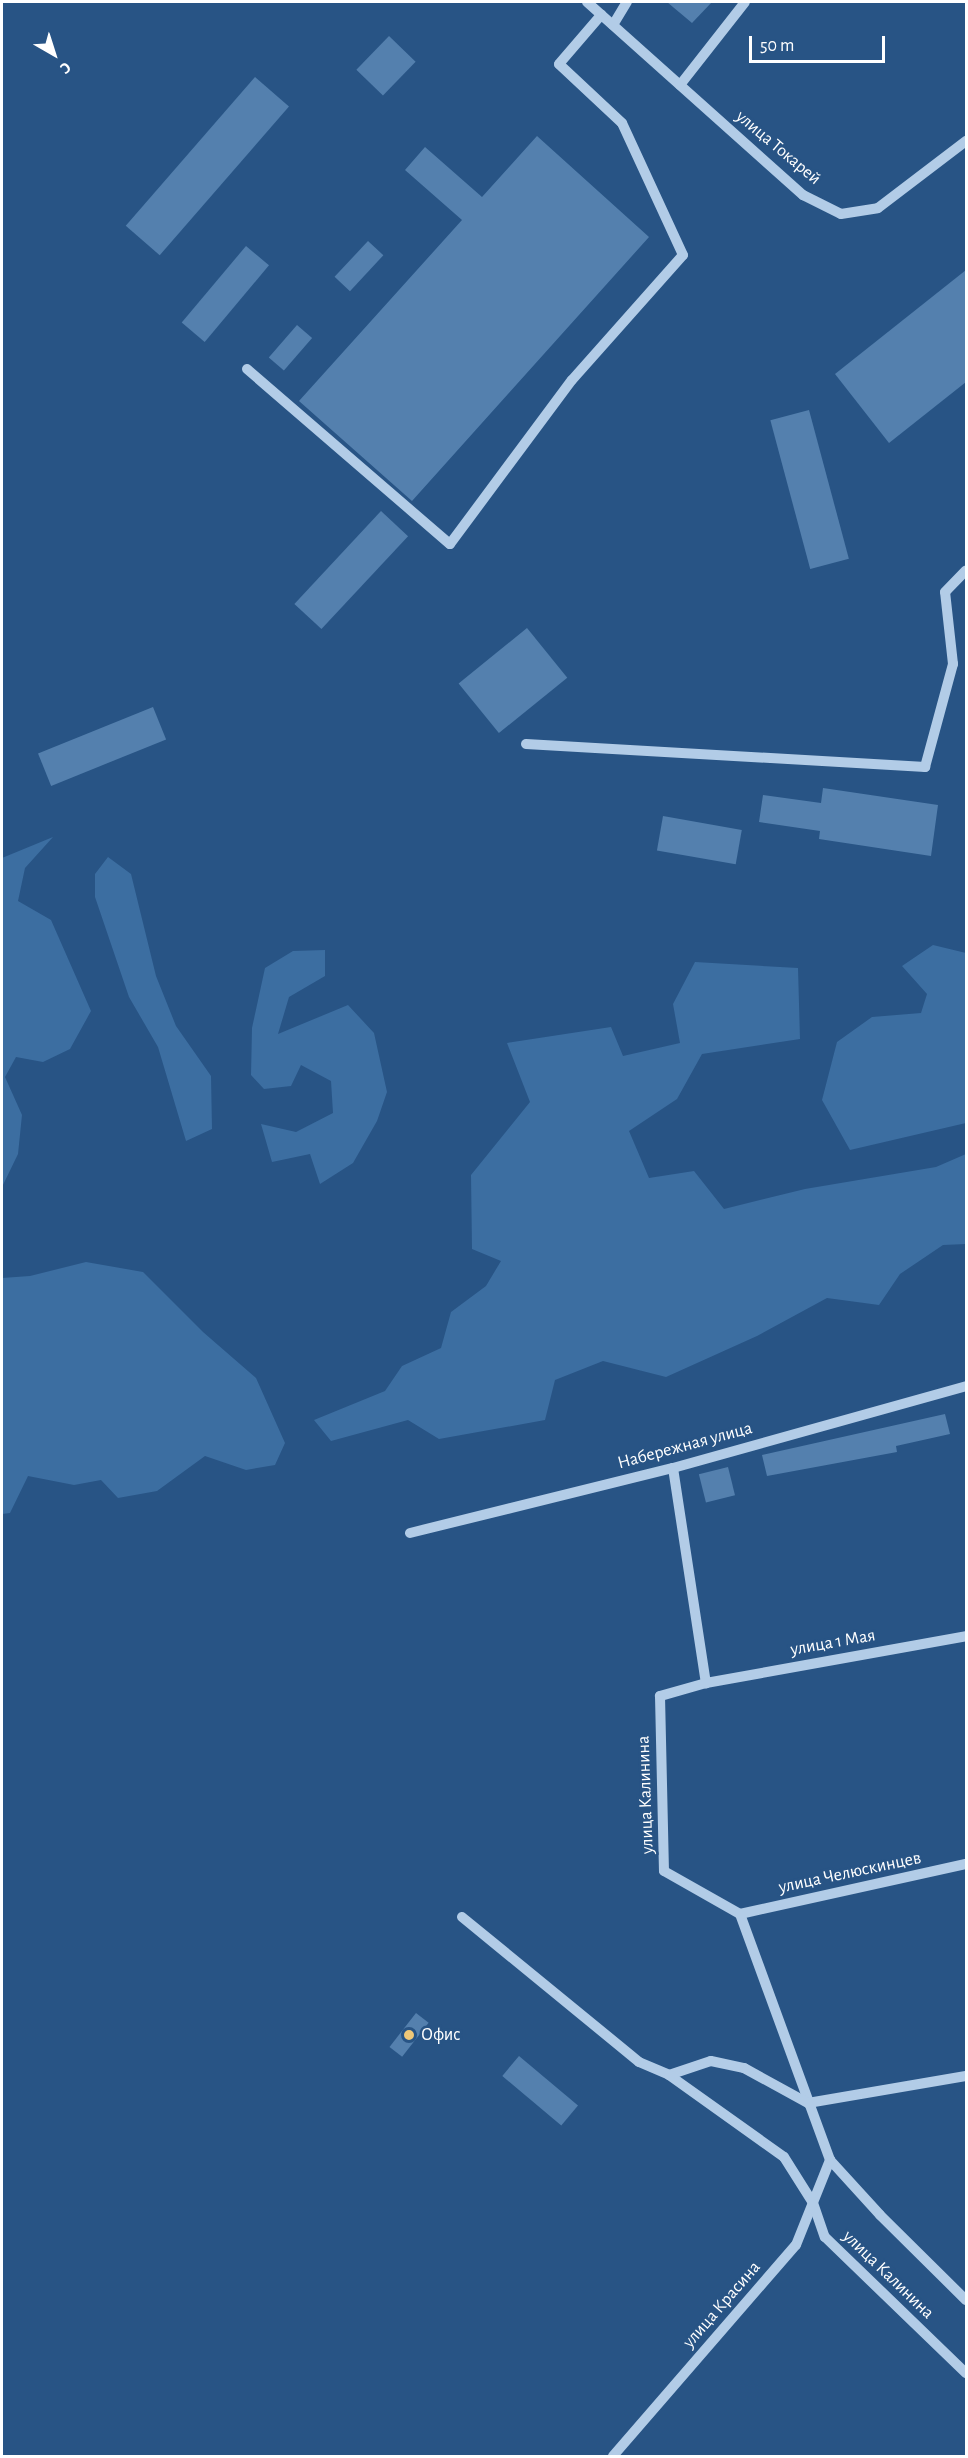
<!DOCTYPE html>
<html>
<head>
<meta charset="utf-8">
<style>
  body { margin:0 }
  #map { position:relative; width:968px; height:2458px; overflow:hidden; background:#285485; font-family:"Alegreya Sans",sans-serif }
  div>[style] { position:absolute }
  .green>* { inset:0; background:#3c6ea1 }
  .building>* { inset:0; background:#5480ae; transform-origin:0 0 }
  .minor>* { height:10px; margin:-5px; padding:0 5px; transform-origin:5px; border-radius:5px; background:#b2cce7 }
  .dots>* { width:16px; height:16px; translate:-50% -50%; box-sizing:border-box; border:3px solid #285485; border-radius:50% }
  span { translate:-50% -50%; white-space:nowrap; text-align:center; line-height:1.15; -webkit-text-stroke:5px #285485; paint-order:stroke }
  .street-label { font-size:18px; color:#fff }
  .poi-label { font-size:18px; color:#fff }
  .left { translate:0 -50%; text-align:left }
  .frame { position:absolute; inset:0; border:3px solid #fff; pointer-events:none }
  .north { position:absolute; left:24px; top:24px; width:60px; height:60px; -webkit-text-stroke:4px #285485; paint-order:stroke; rotate:141deg; font-size:16px; font-weight:700; line-height:24px; text-align:center; color:#fff }
  .north::after { content:''; display:block; margin:auto; width:21px; height:27px; background:#fff; clip-path:polygon(50% 0,100% 100%,50% 72%,0 100%) }
  .scale { position:absolute; left:749px; top:36px; width:136px; height:27px; box-sizing:border-box; border:3px solid #fff; border-top:0; padding-left:8px; font-size:18px; line-height:21px; white-space:nowrap; color:#fff; -webkit-text-stroke:4px #285485; paint-order:stroke }
</style>
</head>
<body>
<div id="map">
  <div class="green">
    <i style="clip-path:polygon(53px 837px,25px 868px,18px 901px,51px 920px,91px 1011px,70px 1049px,43px 1062px,16px 1057px,5px 1077px,22px 1115px,18px 1154px,2px 1187px,2px 858px)"></i>
    <i style="clip-path:polygon(108px 857px,131px 874px,156px 976px,176px 1026px,211px 1076px,212px 1129px,186px 1141px,158px 1047px,129px 997px,95px 897px,95px 874px)"></i>
    <i style="clip-path:polygon(933px 945px,966px 953px,966px 1123px,850px 1150px,822px 1100px,837px 1042px,872px 1017px,921px 1013px,927px 994px,902px 966px)"></i>
    <i style="clip-path:polygon(325px 950px,325px 976px,289px 997px,278px 1034px,348px 1005px,374px 1033px,387px 1092px,377px 1121px,353px 1163px,320px 1184px,310px 1154px,272px 1162px,261px 1124px,296px 1132px,333px 1113px,331px 1081px,301px 1065px,291px 1086px,264px 1089px,251px 1075px,252px 1028px,265px 968px,293px 951px)"></i>
    <i style="clip-path:polygon(695px 962px,798px 968px,800px 1039px,702px 1054px,677px 1099px,629px 1131px,649px 1178px,694px 1171px,724px 1209px,805px 1189px,936px 1167px,966px 1154px,966px 1244px,943px 1245px,900px 1274px,879px 1305px,827px 1298px,757px 1336px,666px 1377px,603px 1361px,555px 1380px,545px 1420px,439px 1439px,408px 1420px,331px 1441px,314px 1420px,385px 1391px,402px 1366px,441px 1348px,451px 1312px,486px 1286px,501px 1261px,472px 1249px,471px 1175px,530px 1102px,507px 1043px,611px 1027px,623px 1056px,680px 1043px,673px 1004px)"></i>
    <i style="clip-path:polygon(86px 1262px,143px 1272px,203px 1332px,256px 1378px,285px 1443px,275px 1465px,246px 1470px,205px 1456px,157px 1491px,118px 1498px,101px 1480px,74px 1485px,28px 1476px,10px 1513px,2px 1514px,2px 1278px,30px 1276px)"></i>
  </div>
  <div class="building">
    <i style="clip-path:polygon(667px 2px,712px 2px,692px 23px)"></i>
    <i style="left:389px;top:36px;width:37px;height:47px;rotate:44deg"></i>
    <i style="left:255px;top:77px;width:45px;height:197px;rotate:41deg"></i>
    <i style="clip-path:polygon(537px 136px,649px 237px,412px 501px,299px 401px,462px 220px,405px 170px,425px 147px,482px 197px)"></i>
    <i style="left:368px;top:241px;width:21px;height:49px;rotate:43deg"></i>
    <i style="left:246px;top:246px;width:30px;height:100px;rotate:40deg"></i>
    <i style="clip-path:polygon(966px 270px,966px 382px,889px 443px,835px 374px)"></i>
    <i style="left:297px;top:325px;width:20px;height:43px;rotate:41deg"></i>
    <i style="left:809px;top:410px;width:154px;height:40px;rotate:75deg"></i>
    <i style="left:381px;top:511px;width:37px;height:127px;rotate:43deg"></i>
    <i style="left:527px;top:628px;width:64px;height:88px;rotate:51deg"></i>
    <i style="left:153px;top:707px;width:35px;height:124px;rotate:68deg"></i>
    <i style="clip-path:polygon(823px 788px,938px 805px,931px 856px,819px 839px,820px 831px,759px 822px,763px 795px,821px 803px)"></i>
    <i style="left:663px;top:816px;width:80px;height:35px;rotate:10deg"></i>
    <i style="clip-path:polygon(945px 1414px,950px 1434px,896px 1446px,897px 1452px,767px 1476px,762px 1455px)"></i>
    <i style="left:728px;top:1467px;width:29px;height:30px;rotate:76deg"></i>
    <i style="left:416px;top:2013px;width:16px;height:43px;rotate:38deg"></i>
    <i style="left:519px;top:2056px;width:77px;height:26px;rotate:40deg"></i>
  </div>
  <div class="minor">
    <i style="left:587px;top:2px;width:290px;rotate:41.8deg"></i>
    <i style="left:803px;top:195px;width:42px;rotate:26.6deg"></i>
    <i style="left:841px;top:214px;width:37px;rotate:-9deg"></i>
    <i style="left:878px;top:208px;width:111px;rotate:-37.3deg"></i>
    <i style="left:613px;top:25px;width:27px;rotate:-59deg"></i>
    <i style="left:680px;top:85px;width:105px;rotate:-51.9deg"></i>
    <i style="left:247px;top:369px;width:268px;rotate:40.8deg"></i>
    <i style="left:450px;top:544px;width:204px;rotate:-53.4deg"></i>
    <i style="left:572px;top:380px;width:167px;rotate:-48.4deg"></i>
    <i style="left:683px;top:255px;width:145px;rotate:-114.8deg"></i>
    <i style="left:622px;top:123px;width:86px;rotate:-136.9deg"></i>
    <i style="left:559px;top:64px;width:65px;rotate:-49.4deg"></i>
    <i style="left:526px;top:744px;width:400px;rotate:3.3deg"></i>
    <i style="left:925px;top:767px;width:107px;rotate:-74.8deg"></i>
    <i style="left:953px;top:664px;width:72px;rotate:-96.3deg"></i>
    <i style="left:945px;top:592px;width:30px;rotate:-46deg"></i>
    <i style="left:673px;top:1468px;width:218px;rotate:81.3deg"></i>
    <i style="left:706px;top:1683px;width:48px;rotate:164.2deg"></i>
    <i style="left:660px;top:1696px;width:175px;rotate:88.7deg"></i>
    <i style="left:664px;top:1871px;width:87px;rotate:29.5deg"></i>
    <i style="left:740px;top:1914px;width:262px;rotate:69.9deg"></i>
    <i style="left:830px;top:2160px;width:74px;rotate:47.7deg"></i>
    <i style="left:880px;top:2215px;width:121px;rotate:44.7deg"></i>
    <i style="left:410px;top:1533px;width:271px;rotate:-13.9deg"></i>
    <i style="left:673px;top:1468px;width:304px;rotate:-15.6deg"></i>
    <i style="left:706px;top:1683px;width:264px;rotate:-10.2deg"></i>
    <i style="left:740px;top:1914px;width:231px;rotate:-12.5deg"></i>
    <i style="left:462px;top:1917px;width:229px;rotate:39.3deg"></i>
    <i style="left:639px;top:2062px;width:33px;rotate:23deg"></i>
    <i style="left:669px;top:2075px;width:44px;rotate:-18.4deg"></i>
    <i style="left:711px;top:2061px;width:34px;rotate:12deg"></i>
    <i style="left:744px;top:2068px;width:73px;rotate:28.7deg"></i>
    <i style="left:808px;top:2103px;width:160px;rotate:-9.7deg"></i>
    <i style="left:669px;top:2075px;width:141px;rotate:35.5deg"></i>
    <i style="left:784px;top:2157px;width:54px;rotate:57.8deg"></i>
    <i style="left:813px;top:2203px;width:36px;rotate:71deg"></i>
    <i style="left:825px;top:2237px;width:196px;rotate:44deg"></i>
    <i style="left:613px;top:2456px;width:279px;rotate:-49.1deg"></i>
    <i style="left:796px;top:2245px;width:92px;rotate:-68.2deg"></i>
  </div>
  <div class="dots">
    <i style="left:409px;top:2035px;background:#efc878"></i>
  </div>
  <div class="street-label">
    <span style="left:778px;top:148px;rotate:40deg">улица Токарей</span>
    <span style="left:685px;top:1446px;rotate:-15deg">Набережная улица</span>
    <span style="left:833px;top:1643px;rotate:-10deg">улица 1 Мая</span>
    <span style="left:646px;top:1795px;rotate:-92deg">улица Калинина</span>
    <span style="left:850px;top:1873px;rotate:-12deg">улица Челюскинцев</span>
    <span style="left:888px;top:2275px;rotate:44deg">улица Калинина</span>
    <span style="left:722px;top:2305px;rotate:-49deg">улица Красина</span>
  </div>
  <div class="poi-label">
    <span class="left" style="left:421px;top:2035px">Офис</span>
  </div>
  <div class="frame"></div>
  <div class="north">С</div>
  <div class="scale">50 m</div>
</div>
</body>
</html>
